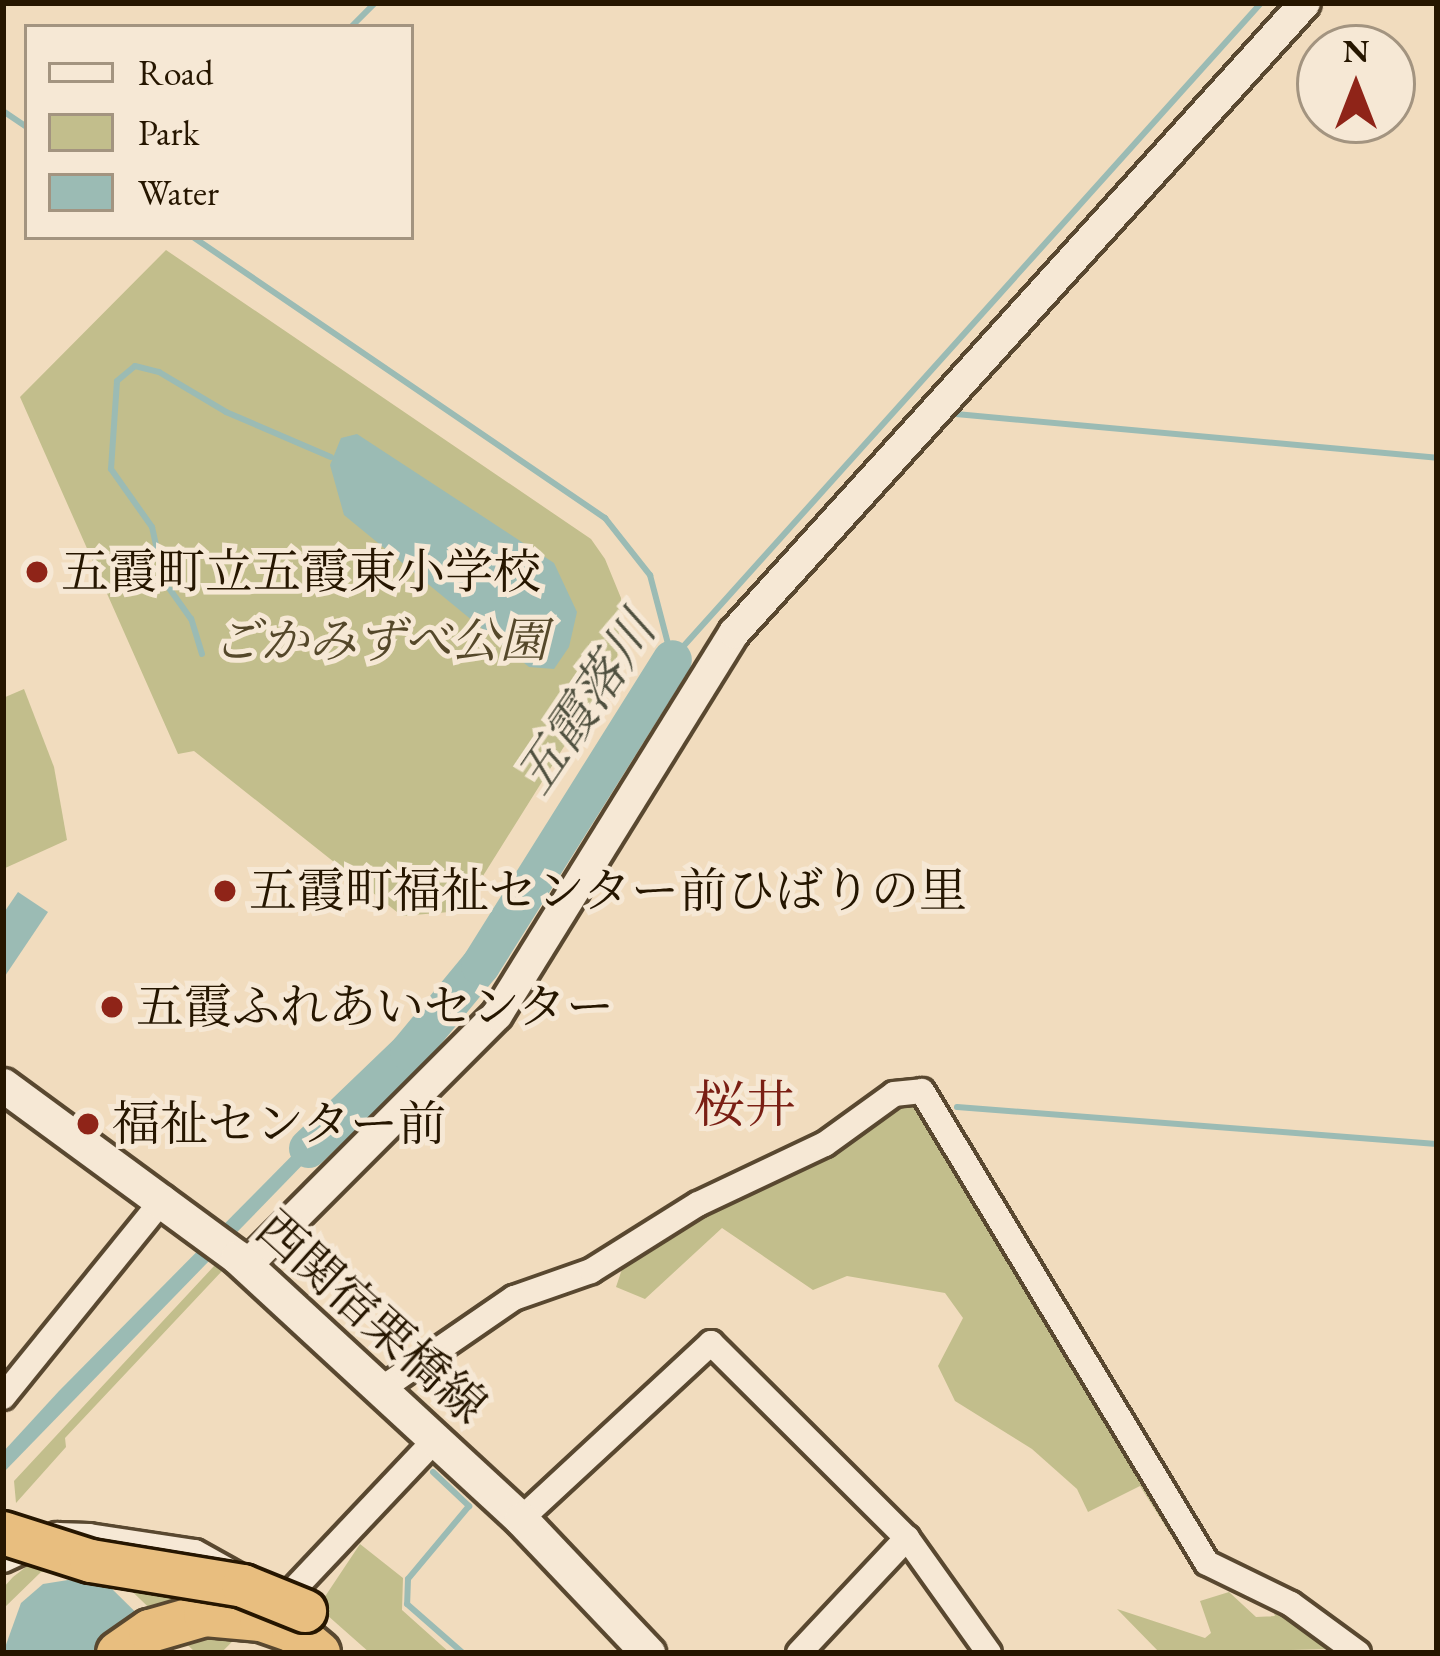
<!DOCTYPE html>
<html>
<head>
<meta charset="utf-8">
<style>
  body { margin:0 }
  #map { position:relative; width:1440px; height:1656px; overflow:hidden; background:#f1dcbe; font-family:"EB Garamond","Noto Serif JP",serif }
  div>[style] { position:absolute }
  .green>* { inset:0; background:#c2be8c }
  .water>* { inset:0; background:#9bbbb4 }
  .stream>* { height:6px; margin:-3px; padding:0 3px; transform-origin:3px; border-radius:3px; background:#9bbbb4 }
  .river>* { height:39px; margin:-19.5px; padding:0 19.5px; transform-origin:19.5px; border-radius:19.5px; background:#9bbbb4 }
  .roads { filter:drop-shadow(3px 0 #594830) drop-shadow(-3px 0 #594830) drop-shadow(0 3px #594830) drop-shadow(0 -3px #594830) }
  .minor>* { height:24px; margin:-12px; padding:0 12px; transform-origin:12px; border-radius:12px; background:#f6e8d5 }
  .tertiary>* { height:30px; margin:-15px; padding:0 15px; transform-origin:15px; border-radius:15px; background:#f6e8d5 }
  .secondary>* { height:33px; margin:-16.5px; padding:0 16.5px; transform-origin:16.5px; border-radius:16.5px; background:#f6e8d5 }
  .motorway>* { height:42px; margin:-21px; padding:0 21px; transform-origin:21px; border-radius:21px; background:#e8be7f }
  .bridges { filter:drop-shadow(3px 0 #261600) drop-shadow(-3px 0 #261600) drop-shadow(0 3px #261600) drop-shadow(0 -3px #261600) }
  .motorway-bridge>* { height:42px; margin:-21px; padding:0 21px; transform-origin:21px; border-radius:21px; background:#e8be7f }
  .dots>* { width:33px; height:33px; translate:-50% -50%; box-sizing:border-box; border:6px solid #f6e8d5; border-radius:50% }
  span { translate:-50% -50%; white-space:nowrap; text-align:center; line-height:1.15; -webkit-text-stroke:10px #f6e8d5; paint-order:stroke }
  .poi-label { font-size:48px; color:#261600 }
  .left { translate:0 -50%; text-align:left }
  .park-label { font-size:48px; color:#55482a; font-style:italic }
  .street-label { font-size:48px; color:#261600 }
  .water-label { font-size:51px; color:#4f503f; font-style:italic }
  .neighbourhood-label { font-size:51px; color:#7a1f14 }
  .frame { position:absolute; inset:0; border:6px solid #261600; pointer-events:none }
  .legend { position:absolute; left:24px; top:24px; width:390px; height:216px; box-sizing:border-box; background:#f6e8d5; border:3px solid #a39480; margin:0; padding:15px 21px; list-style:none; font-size:36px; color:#261600 }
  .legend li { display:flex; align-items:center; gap:24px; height:60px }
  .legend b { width:60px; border:3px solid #a39480 }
  .north { position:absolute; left:1296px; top:24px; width:120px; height:120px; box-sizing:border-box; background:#f6e8d5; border:3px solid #a39480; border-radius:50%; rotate:0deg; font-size:33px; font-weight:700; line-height:48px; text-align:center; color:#261600 }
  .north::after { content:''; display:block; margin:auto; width:42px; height:54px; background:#8f2418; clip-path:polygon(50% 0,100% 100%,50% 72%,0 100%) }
</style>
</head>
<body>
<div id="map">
  <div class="green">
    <i style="clip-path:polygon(166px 250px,591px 539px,605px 559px,621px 598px,617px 662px,461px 911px,402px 916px,194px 751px,178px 754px,20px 397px)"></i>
    <i style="clip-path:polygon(24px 689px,54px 767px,67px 840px,3px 869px,3px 698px)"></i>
    <i style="clip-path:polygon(909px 1103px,920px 1108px,1197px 1576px,1140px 1486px,1088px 1512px,1077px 1489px,1032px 1449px,955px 1401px,938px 1366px,963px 1318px,945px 1293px,847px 1276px,813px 1290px,722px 1228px,645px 1299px,616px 1287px,624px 1263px,675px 1228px,774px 1182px,882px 1105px)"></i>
    <i style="clip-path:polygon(215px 1265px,222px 1271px,65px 1438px,66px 1447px,16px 1503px,14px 1481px)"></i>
    <i style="clip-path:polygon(360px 1544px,403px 1578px,402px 1610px,450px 1653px,370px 1653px,318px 1607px)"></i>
    <i style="clip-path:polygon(82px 1545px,206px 1564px,261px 1612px,221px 1653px,196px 1653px,113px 1573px,41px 1572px,3px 1609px,3px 1588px,13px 1577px,35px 1560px)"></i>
    <i style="clip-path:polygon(1229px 1592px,1256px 1617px,1275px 1616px,1268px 1598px,1333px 1649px,1160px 1653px,1117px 1609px,1205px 1638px,1211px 1633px,1200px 1601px)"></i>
  </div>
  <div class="water">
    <i style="clip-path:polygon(357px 434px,554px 563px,577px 612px,569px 647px,554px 669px,529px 667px,344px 515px,330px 465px,341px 438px)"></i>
    <i style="clip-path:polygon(18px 892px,48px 912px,3px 979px,3px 914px)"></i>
    <i style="clip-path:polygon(338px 1109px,347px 1119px,3px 1473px,3px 1452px,59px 1391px)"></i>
    <i style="clip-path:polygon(68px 1580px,108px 1585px,177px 1653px,3px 1653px,21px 1603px,43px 1584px)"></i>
  </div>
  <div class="stream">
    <i style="left:351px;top:27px;width:34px;rotate:-45deg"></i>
    <i style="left:3px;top:111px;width:29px;rotate:34deg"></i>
    <i style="left:193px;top:237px;width:499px;rotate:34.3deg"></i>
    <i style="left:605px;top:518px;width:73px;rotate:51.7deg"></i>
    <i style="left:650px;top:575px;width:87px;rotate:75.3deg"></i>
    <i style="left:956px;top:414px;width:483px;rotate:5.2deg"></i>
    <i style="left:202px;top:654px;width:37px;rotate:-107deg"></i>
    <i style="left:191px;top:619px;width:47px;rotate:-125.4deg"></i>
    <i style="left:164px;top:581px;width:55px;rotate:-102.5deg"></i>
    <i style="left:152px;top:527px;width:71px;rotate:-125.3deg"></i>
    <i style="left:111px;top:469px;width:88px;rotate:-86.1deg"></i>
    <i style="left:117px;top:381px;width:23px;rotate:-40deg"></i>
    <i style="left:135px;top:366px;width:25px;rotate:14deg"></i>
    <i style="left:159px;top:372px;width:78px;rotate:30.8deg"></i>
    <i style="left:226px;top:412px;width:114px;rotate:23.2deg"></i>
    <i style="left:672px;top:659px;width:882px;rotate:-48.08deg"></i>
    <i style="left:957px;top:1107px;width:481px;rotate:4.4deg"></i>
    <i style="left:433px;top:1472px;width:50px;rotate:43.4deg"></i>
    <i style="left:469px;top:1506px;width:95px;rotate:129.9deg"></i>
    <i style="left:408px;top:1579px;width:25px;rotate:92deg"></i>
    <i style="left:407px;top:1604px;width:74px;rotate:41.2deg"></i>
  </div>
  <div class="river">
    <i style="left:308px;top:1148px;width:140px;rotate:-43.8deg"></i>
    <i style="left:409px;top:1051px;width:112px;rotate:-50.5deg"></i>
    <i style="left:480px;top:965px;width:361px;rotate:-57.9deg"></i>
  </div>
  <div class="roads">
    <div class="minor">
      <i style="left:380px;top:1390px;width:163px;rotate:-34.5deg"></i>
      <i style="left:514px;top:1298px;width:82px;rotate:-19.3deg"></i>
      <i style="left:591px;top:1271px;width:126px;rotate:-32.1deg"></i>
      <i style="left:698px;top:1204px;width:140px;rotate:-25.3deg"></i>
      <i style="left:825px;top:1144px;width:85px;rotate:-35.9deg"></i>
      <i style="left:894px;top:1094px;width:28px;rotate:-6deg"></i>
      <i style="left:922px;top:1091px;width:551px;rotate:58.88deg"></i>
      <i style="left:1207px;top:1563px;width:93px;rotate:26deg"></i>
      <i style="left:1291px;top:1604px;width:83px;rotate:36.2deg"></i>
      <i style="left:3px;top:1397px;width:256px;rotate:-51deg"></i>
      <i style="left:521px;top:1519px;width:259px;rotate:-42.8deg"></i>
      <i style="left:711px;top:1343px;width:276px;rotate:44.9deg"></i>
      <i style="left:907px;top:1538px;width:141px;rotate:54.5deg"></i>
      <i style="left:3px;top:1560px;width:60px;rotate:-24.8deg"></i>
      <i style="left:57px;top:1535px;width:32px;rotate:2deg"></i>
      <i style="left:89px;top:1536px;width:107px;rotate:8.6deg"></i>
      <i style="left:195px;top:1552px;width:57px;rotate:29.2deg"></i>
      <i style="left:277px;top:1607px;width:231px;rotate:-46.6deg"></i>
      <i style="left:799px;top:1653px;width:158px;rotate:-46.8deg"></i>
    </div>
    <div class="tertiary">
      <i style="left:246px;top:1266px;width:355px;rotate:-45deg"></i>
      <i style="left:497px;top:1015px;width:450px;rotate:-58.2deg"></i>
      <i style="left:734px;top:633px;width:850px;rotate:-47.81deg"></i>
    </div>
    <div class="secondary">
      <i style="left:3px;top:1085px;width:290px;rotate:36.3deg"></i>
      <i style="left:237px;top:1257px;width:386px;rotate:42.7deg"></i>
      <i style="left:521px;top:1519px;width:185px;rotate:46.5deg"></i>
    </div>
    <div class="motorway">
      <i style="left:118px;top:1653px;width:39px;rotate:-35deg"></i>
      <i style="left:150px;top:1631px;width:57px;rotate:-16.2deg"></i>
      <i style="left:205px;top:1615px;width:56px;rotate:5.1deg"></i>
      <i style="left:261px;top:1620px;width:34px;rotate:19deg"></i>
      <i style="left:293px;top:1631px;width:34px;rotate:40deg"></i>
    </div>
  </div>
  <div class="bridges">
    <div class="motorway-bridge">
      <i style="left:3px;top:1533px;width:92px;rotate:17.7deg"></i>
      <i style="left:91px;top:1561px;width:154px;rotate:9.3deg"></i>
      <i style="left:243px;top:1586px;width:67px;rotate:22deg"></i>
    </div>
  </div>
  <div class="dots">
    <i style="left:37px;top:572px;background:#8f2418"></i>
    <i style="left:225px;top:891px;background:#8f2418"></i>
    <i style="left:112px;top:1007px;background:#8f2418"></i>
    <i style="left:88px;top:1124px;background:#8f2418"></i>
  </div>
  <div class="poi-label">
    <span class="left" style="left:61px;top:572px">五霞町立五霞東小学校</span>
    <span class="left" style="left:249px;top:891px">五霞町福祉センター前ひばりの里</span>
    <span class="left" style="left:136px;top:1007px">五霞ふれあいセンター</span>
    <span class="left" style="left:112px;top:1124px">福祉センター前</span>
  </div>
  <div class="park-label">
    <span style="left:380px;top:641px">ごかみずべ公園</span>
  </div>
  <div class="street-label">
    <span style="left:372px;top:1317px;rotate:42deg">西関宿栗橋線</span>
  </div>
  <div class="water-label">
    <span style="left:585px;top:703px;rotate:-56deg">五霞落川</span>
  </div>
  <div class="neighbourhood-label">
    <span style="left:745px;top:1104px">桜井</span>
  </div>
  <div class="frame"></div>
  <ul class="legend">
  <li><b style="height:15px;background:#f6e8d5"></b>Road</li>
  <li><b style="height:33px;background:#c2be8c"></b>Park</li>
  <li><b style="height:33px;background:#9bbbb4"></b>Water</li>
  </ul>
  <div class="north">N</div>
</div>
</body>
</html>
